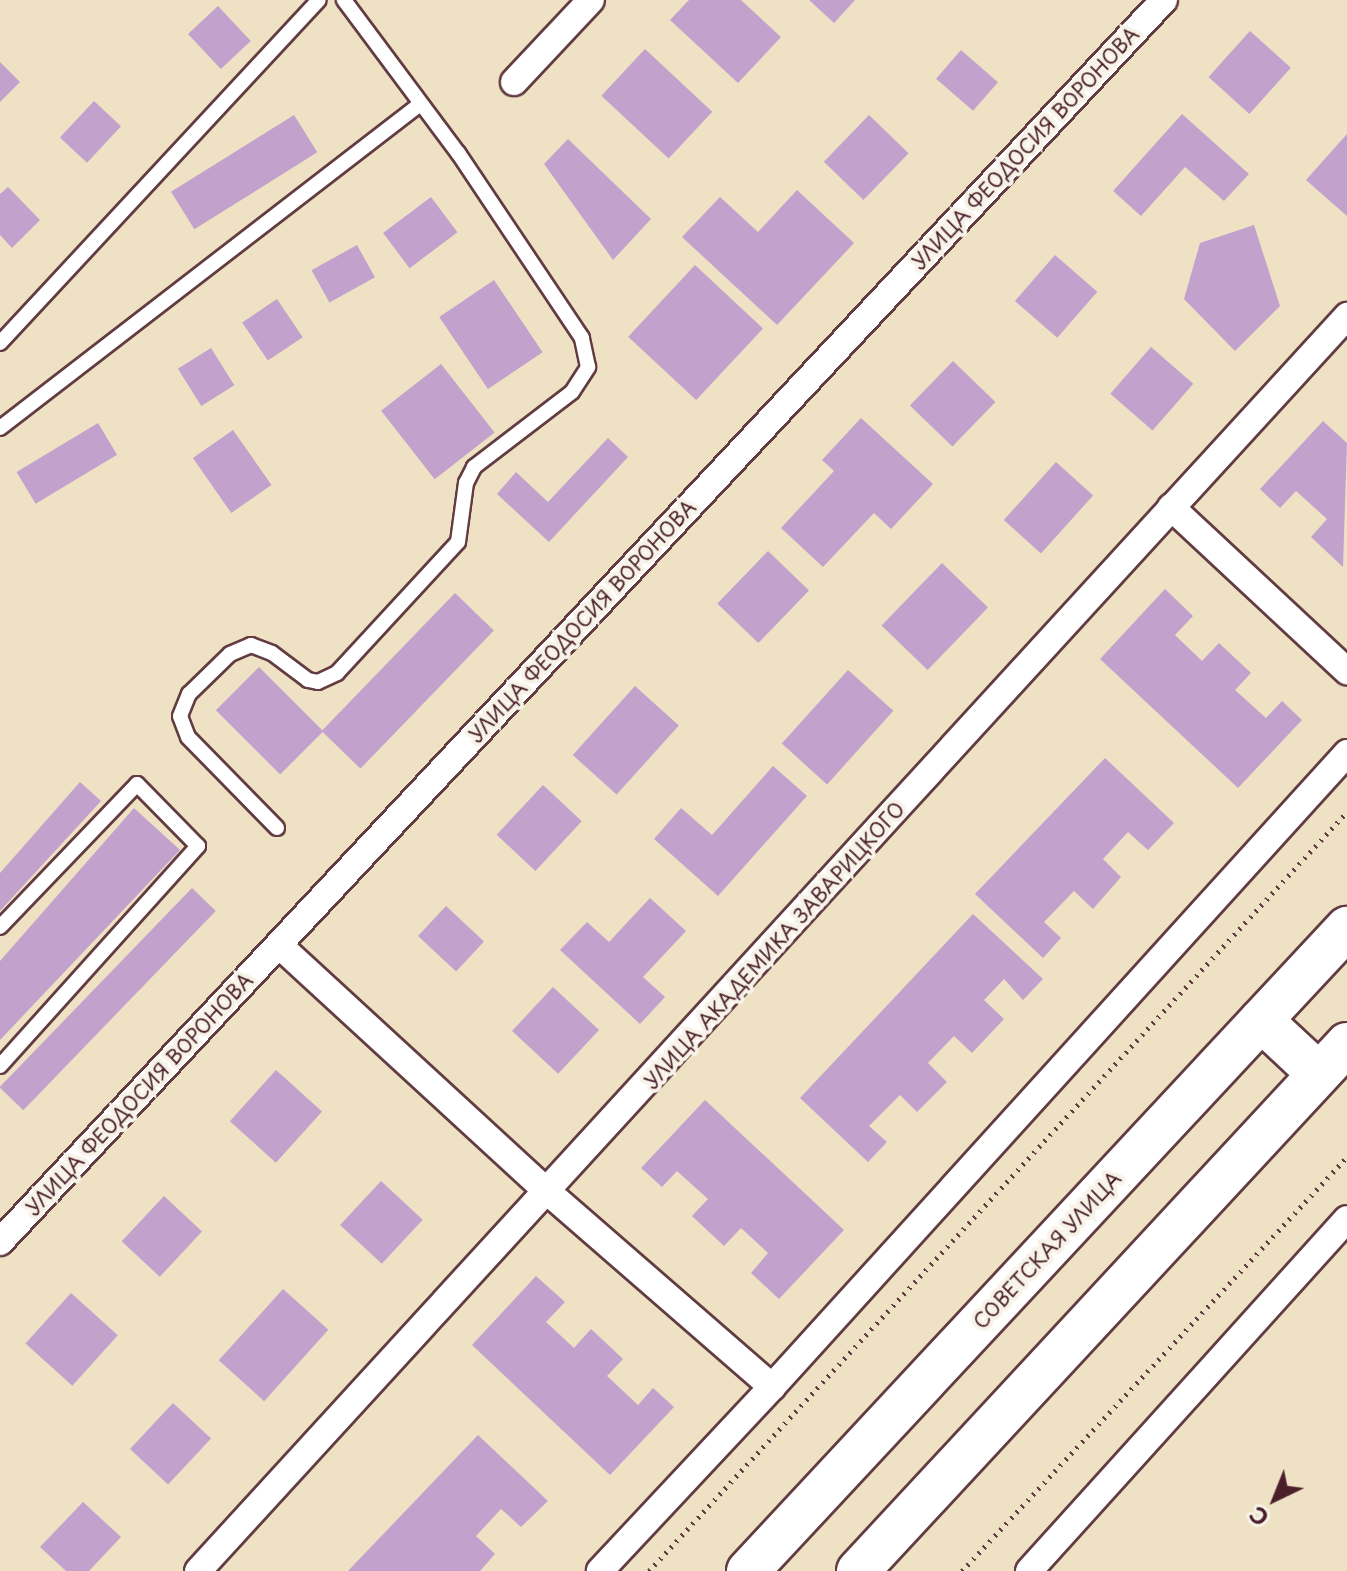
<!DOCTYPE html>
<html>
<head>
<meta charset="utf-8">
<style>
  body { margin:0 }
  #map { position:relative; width:1347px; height:1571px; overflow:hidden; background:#efe1c3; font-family:"Playpen Sans",sans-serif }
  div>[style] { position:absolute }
  .building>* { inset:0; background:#c3a1cd; transform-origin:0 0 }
  .path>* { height:5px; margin-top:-2.5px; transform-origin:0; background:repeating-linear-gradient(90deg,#633c42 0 2px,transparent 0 8px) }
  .roads { filter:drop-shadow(2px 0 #633c42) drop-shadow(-2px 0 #633c42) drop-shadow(0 2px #633c42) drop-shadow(0 -2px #633c42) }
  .lane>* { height:14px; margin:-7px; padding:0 7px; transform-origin:7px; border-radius:7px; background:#fff }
  .street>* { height:26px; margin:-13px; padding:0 13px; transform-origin:13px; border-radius:13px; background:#fff }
  .primary>* { height:42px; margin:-21px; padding:0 21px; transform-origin:21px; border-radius:21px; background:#fff }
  span { translate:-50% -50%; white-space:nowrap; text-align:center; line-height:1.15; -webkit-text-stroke:8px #f7f3e8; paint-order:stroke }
  .street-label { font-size:20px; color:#4a1f2b }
  .north { position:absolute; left:1235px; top:1459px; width:80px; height:80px; -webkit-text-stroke:6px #f7f3e8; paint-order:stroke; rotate:223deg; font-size:22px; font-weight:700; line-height:32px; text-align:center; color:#4a1f2b }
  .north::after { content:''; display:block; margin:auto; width:28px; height:36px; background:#4a1f2b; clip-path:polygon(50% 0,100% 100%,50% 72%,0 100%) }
</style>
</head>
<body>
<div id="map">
  <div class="building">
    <i style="clip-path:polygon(689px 0,741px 0,781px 37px,738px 83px,670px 20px)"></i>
    <i style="clip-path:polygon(809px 0,855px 0,834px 23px)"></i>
    <i style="left:218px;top:6px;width:48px;height:41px;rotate:47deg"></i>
    <i style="left:1250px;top:31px;width:55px;height:62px;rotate:42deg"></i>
    <i style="left:645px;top:49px;width:92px;height:64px;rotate:43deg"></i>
    <i style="left:961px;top:50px;width:49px;height:38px;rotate:41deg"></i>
    <i style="clip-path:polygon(0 62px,20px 82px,0 102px)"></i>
    <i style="left:94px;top:101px;width:37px;height:50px;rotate:43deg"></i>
    <i style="clip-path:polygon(1182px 114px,1249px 174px,1224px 201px,1185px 167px,1141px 216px,1113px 191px)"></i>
    <i style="left:294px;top:115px;width:44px;height:145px;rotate:58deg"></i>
    <i style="left:869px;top:115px;width:55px;height:65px;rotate:44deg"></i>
    <i style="clip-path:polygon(1347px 134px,1347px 216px,1306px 180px)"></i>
    <i style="clip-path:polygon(568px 139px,651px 219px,613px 260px,544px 164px)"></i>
    <i style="clip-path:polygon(8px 187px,40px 220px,12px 248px,0 235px,0 194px)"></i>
    <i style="clip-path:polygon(797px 190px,854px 243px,777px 325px,682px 237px,720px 197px,758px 232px)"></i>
    <i style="left:431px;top:197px;width:44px;height:60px;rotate:53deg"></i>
    <i style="clip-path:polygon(1254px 225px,1280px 306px,1235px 351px,1184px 299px,1200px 243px)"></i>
    <i style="left:357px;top:245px;width:37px;height:52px;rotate:61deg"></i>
    <i style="left:1055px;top:255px;width:56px;height:61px;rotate:41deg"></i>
    <i style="left:695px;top:265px;width:93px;height:98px;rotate:43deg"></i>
    <i style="left:494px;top:280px;width:87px;height:66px;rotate:56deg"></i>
    <i style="left:277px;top:299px;width:46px;height:42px;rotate:56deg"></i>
    <i style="left:1151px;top:347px;width:56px;height:62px;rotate:41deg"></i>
    <i style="left:211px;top:348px;width:44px;height:39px;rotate:58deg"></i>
    <i style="left:953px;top:361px;width:59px;height:62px;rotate:44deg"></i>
    <i style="left:441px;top:364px;width:87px;height:76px;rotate:52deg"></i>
    <i style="clip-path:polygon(861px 418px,933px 484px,891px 529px,874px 513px,823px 567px,781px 528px,834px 471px,822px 460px)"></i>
    <i style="clip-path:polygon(1323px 421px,1347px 443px,1343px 567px,1311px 537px,1327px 519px,1296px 491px,1280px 508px,1260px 489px)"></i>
    <i style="left:98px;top:423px;width:37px;height:95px;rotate:59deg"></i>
    <i style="left:233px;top:430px;width:67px;height:49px;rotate:55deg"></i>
    <i style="clip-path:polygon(608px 438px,628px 457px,549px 542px,497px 494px,516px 472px,548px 502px)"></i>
    <i style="left:1056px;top:462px;width:50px;height:78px;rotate:42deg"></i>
    <i style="left:768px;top:551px;width:57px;height:73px;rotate:44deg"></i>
    <i style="left:942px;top:563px;width:64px;height:87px;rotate:44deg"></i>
    <i style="clip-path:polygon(1165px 589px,1193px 616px,1175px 635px,1202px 661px,1219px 643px,1251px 673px,1235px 690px,1266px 718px,1282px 701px,1302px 720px,1238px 788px,1100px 659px)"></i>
    <i style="left:455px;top:593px;width:54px;height:192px;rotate:44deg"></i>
    <i style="left:259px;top:667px;width:91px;height:61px;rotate:45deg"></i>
    <i style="left:848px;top:670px;width:61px;height:99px;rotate:42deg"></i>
    <i style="left:635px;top:686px;width:59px;height:93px;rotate:42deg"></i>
    <i style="clip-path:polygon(1105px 758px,1174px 823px,1148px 850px,1128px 832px,1103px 859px,1121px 877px,1093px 909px,1074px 891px,1044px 922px,1061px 938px,1043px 958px,975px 894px)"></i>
    <i style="clip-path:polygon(773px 766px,807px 796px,718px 896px,654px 839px,681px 808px,712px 835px)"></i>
    <i style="clip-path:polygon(80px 782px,101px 801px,0 911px,0 873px)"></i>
    <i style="left:543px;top:785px;width:53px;height:68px;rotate:43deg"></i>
    <i style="clip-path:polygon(134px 808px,180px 850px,0 1040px,0 961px)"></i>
    <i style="left:192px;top:888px;width:33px;height:277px;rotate:44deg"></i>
    <i style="clip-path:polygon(650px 898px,686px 931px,643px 977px,665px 997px,640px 1024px,560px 950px,587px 922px,609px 942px)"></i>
    <i style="left:446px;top:906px;width:52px;height:41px;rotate:43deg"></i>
    <i style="clip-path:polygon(973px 914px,1043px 979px,1023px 1000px,1004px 979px,984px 1000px,1004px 1019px,972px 1053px,954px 1036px,928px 1063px,947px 1082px,917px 1112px,900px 1095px,869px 1126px,887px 1142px,868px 1162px,800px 1098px)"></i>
    <i style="left:553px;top:987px;width:63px;height:60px;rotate:43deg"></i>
    <i style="left:276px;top:1070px;width:62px;height:69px;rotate:42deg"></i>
    <i style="clip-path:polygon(705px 1100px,844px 1230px,779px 1299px,751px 1273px,768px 1253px,741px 1228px,724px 1246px,692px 1216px,708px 1199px,677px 1171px,662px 1187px,641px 1168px)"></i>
    <i style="left:381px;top:1181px;width:57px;height:60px;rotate:43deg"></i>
    <i style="left:164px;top:1196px;width:52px;height:62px;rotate:43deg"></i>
    <i style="clip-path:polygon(536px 1276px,565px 1302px,546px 1322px,574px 1348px,591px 1329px,623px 1359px,607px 1376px,638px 1405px,653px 1388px,674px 1407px,610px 1475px,472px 1345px)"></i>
    <i style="left:283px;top:1289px;width:61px;height:96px;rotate:42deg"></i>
    <i style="left:71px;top:1293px;width:63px;height:68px;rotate:42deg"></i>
    <i style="left:173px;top:1403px;width:52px;height:63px;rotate:43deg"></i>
    <i style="clip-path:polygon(478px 1435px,548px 1501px,521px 1527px,501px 1509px,476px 1536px,495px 1554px,480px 1571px,348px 1571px)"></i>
    <i style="clip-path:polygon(83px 1502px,121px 1537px,89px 1571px,66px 1571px,40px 1547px)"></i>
  </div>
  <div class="path">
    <i style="left:649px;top:1571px;width:1031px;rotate:-47.4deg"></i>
    <i style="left:962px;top:1571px;width:565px;rotate:-47.08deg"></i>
  </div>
  <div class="roads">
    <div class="lane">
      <i style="left:0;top:343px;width:468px;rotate:-47.1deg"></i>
      <i style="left:0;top:428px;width:529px;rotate:-37.63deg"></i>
      <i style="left:277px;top:828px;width:127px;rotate:-134.4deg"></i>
      <i style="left:188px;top:737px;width:22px;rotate:-111deg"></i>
      <i style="left:180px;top:716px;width:24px;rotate:-68deg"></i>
      <i style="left:189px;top:694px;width:57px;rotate:-44.3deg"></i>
      <i style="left:230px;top:654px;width:23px;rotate:-23deg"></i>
      <i style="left:251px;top:645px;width:22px;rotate:21deg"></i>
      <i style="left:272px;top:653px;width:45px;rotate:36.9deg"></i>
      <i style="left:308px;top:680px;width:10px;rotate:11deg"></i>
      <i style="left:318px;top:682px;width:21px;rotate:-25deg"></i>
      <i style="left:337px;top:673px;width:178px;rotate:-47.3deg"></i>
      <i style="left:458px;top:542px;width:60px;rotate:-82.3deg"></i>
      <i style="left:466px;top:483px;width:18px;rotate:-63deg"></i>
      <i style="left:474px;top:467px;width:123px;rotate:-37.4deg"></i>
      <i style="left:572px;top:392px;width:30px;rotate:-57deg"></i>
      <i style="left:588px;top:367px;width:30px;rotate:-102deg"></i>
      <i style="left:582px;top:338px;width:223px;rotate:-123.8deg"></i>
      <i style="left:458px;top:153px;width:191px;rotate:-126.7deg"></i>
      <i style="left:0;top:927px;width:198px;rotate:-46.2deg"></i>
      <i style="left:137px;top:784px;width:87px;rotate:45.5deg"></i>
      <i style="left:198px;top:846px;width:296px;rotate:132deg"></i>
    </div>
    <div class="street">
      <i style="left:514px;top:82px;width:112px;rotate:-46.8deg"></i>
      <i style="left:1171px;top:507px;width:241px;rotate:43deg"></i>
      <i style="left:279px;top:945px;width:367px;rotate:42.6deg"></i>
      <i style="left:549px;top:1193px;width:296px;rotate:41deg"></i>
      <i style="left:772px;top:1387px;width:252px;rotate:133.1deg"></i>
      <i style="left:0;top:1242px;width:1702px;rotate:-46.86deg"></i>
      <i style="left:772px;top:1387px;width:856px;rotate:-47.79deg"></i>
      <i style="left:198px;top:1571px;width:1702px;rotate:-47.52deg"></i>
      <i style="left:1029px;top:1571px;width:474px;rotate:-47.9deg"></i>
    </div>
    <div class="primary">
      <i style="left:1261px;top:1020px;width:79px;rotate:43deg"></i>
      <i style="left:748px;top:1571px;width:879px;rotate:-47.03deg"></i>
      <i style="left:858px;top:1571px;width:719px;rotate:-47.14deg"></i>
    </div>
  </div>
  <div class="street-label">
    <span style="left:1025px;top:148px;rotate:-47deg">УЛИЦА ФЕОДОСИЯ ВОРОНОВА</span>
    <span style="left:582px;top:621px;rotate:-47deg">УЛИЦА ФЕОДОСИЯ ВОРОНОВА</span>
    <span style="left:774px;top:945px;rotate:-48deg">УЛИЦА АКАДЕМИКА ЗАВАРИЦКОГО</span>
    <span style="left:139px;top:1094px;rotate:-47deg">УЛИЦА ФЕОДОСИЯ ВОРОНОВА</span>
    <span style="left:1047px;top:1250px;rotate:-47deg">СОВЕТСКАЯ УЛИЦА</span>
  </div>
  <div class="north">С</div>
</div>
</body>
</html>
